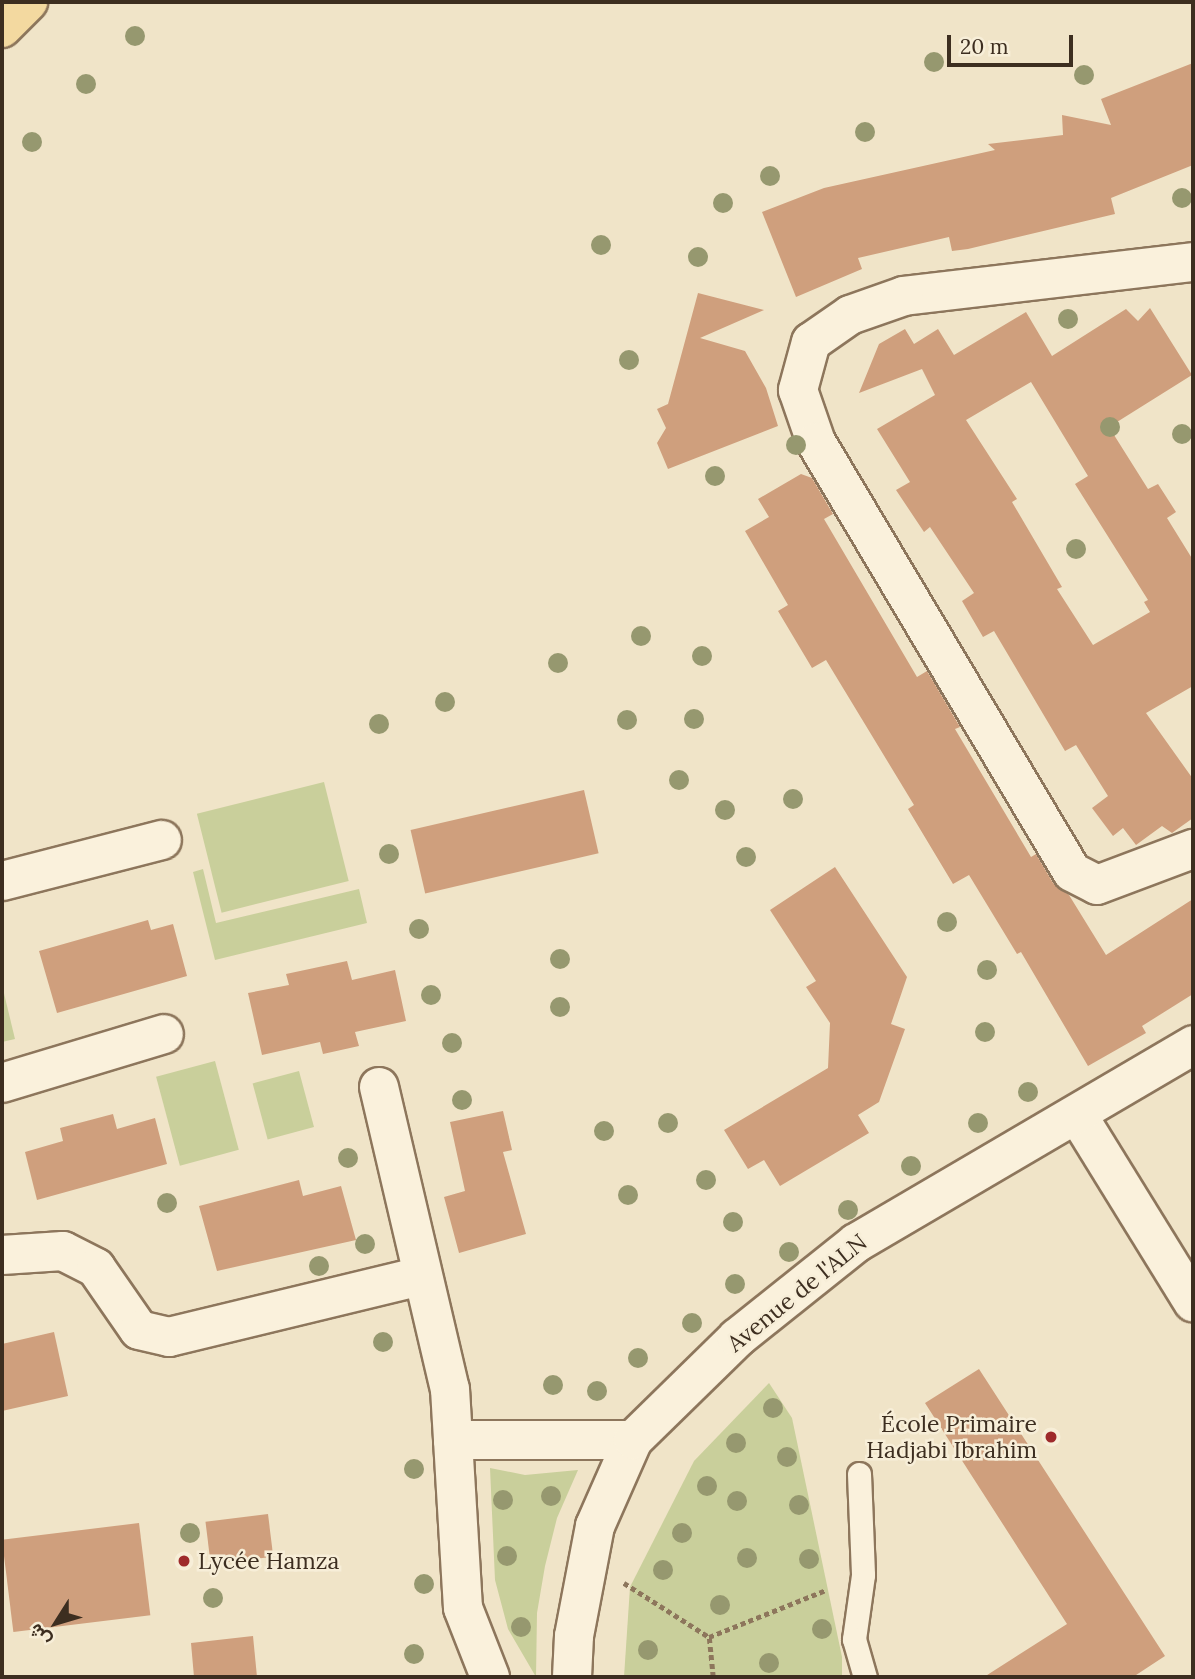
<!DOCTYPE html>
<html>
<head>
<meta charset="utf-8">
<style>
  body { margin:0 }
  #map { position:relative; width:1195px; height:1679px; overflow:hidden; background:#f0e4c8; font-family:Lora,Vazirmatn,serif }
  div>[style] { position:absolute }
  .green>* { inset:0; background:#c9cf9b; transform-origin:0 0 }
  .building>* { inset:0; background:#cf9f7d; transform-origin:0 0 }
  .path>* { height:4.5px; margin-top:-2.25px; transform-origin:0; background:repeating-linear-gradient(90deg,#8d765c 0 5px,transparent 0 8.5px) }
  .roads { filter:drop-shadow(2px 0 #8d765c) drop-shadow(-2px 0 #8d765c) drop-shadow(0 2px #8d765c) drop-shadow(0 -2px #8d765c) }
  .service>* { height:23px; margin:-11.5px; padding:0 11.5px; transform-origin:11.5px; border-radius:11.5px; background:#faf1dc }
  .minor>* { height:38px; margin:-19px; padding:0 19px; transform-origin:19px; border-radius:19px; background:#faf1dc }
  .primary>* { height:38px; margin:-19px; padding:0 19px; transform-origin:19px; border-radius:19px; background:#f3d9a0 }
  .trees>* { width:20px; height:20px; margin:-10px; border-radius:50%; background:#96986f }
  .dots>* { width:19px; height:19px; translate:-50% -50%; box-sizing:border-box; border:4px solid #f7eed8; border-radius:50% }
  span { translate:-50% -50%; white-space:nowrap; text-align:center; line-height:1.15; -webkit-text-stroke:5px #f7eed8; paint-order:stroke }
  .street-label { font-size:23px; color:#3d2e20 }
  .poi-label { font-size:23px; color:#3d2e20 }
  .right { translate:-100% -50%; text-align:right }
  .left { translate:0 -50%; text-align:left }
  .frame { position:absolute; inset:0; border:4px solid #3d2e20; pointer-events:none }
  .north { position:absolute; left:21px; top:1588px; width:70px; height:70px; -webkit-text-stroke:5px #f7eed8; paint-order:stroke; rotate:233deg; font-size:19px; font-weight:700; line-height:28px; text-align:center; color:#3d2e20 }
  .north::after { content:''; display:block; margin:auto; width:24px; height:32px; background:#3d2e20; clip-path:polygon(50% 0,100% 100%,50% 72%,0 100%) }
  .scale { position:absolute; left:947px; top:35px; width:126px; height:32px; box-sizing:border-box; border:4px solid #3d2e20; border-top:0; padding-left:9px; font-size:21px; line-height:24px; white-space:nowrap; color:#3d2e20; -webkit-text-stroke:5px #f7eed8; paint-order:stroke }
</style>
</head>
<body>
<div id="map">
  <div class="green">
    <i style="left:324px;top:782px;width:102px;height:131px;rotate:76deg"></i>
    <i style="clip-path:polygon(203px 869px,216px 923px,359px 889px,367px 923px,215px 960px,193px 872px)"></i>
    <i style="clip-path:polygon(2px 985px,15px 1039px,2px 1042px)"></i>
    <i style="left:215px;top:1061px;width:92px;height:61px;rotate:75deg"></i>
    <i style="left:299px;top:1071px;width:58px;height:48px;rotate:75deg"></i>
    <i style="clip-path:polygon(769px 1383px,792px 1418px,842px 1657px,842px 1677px,624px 1677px,630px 1587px,694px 1461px)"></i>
    <i style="clip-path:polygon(490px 1468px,525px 1475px,578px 1470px,557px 1518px,545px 1566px,537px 1613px,536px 1677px,508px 1629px,495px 1580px)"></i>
  </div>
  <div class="building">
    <i style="clip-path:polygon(1193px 63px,1193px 165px,1111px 198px,1115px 214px,968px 249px,952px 251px,949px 237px,858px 258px,862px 269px,796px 297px,762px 212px,824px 188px,995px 150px,988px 144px,1063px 135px,1062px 115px,1111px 125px,1101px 99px)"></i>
    <i style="clip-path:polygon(698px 293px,764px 310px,700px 338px,745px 351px,766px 388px,778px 426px,668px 469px,657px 443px,666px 428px,657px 409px,668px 404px)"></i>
    <i style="clip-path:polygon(evenodd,1150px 308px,1192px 375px,1109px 427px,1148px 489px,1158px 484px,1176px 512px,1167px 518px,1193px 560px,1193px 686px,1146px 713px,1193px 779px,1193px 818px,1172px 833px,1162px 826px,1136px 845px,1123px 828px,1113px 836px,1092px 808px,1108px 796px,1076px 745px,1065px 751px,994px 631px,983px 637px,962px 601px,974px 593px,930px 527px,924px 532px,896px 490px,910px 482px,877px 429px,935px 395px,922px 369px,859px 393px,879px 344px,905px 329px,914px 344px,938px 329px,954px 355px,1026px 312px,1052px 356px,1126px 309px,1138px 321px,1150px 308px,1031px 382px,1088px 476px,1075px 484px,1148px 600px,1144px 602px,1150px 612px,1093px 645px,1057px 589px,1062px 587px,1012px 502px,1017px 499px,966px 420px,1031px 382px)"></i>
    <i style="clip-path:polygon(801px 474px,812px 478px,833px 514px,824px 519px,917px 677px,927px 671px,960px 727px,955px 729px,1031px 857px,1036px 854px,1053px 883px,1069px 895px,1106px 955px,1193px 899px,1193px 994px,1142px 1026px,1146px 1033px,1088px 1066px,1021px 952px,1017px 954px,969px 875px,953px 884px,908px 809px,914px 805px,826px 660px,812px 668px,778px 611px,788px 605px,745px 531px,769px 517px,758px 499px)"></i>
    <i style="left:584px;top:790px;width:65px;height:178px;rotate:77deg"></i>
    <i style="clip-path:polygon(835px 867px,907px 977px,891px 1024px,905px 1029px,879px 1102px,858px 1115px,869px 1133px,780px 1186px,764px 1160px,748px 1169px,724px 1130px,828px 1068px,830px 1023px,806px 987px,816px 981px,770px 910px)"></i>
    <i style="clip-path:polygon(148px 920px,151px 930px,173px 924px,187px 976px,57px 1013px,39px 951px)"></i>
    <i style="clip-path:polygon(347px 961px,352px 980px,395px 970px,406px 1021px,355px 1032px,359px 1046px,323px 1054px,320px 1042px,262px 1055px,248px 993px,289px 985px,286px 974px)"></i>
    <i style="clip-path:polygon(503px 1111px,512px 1150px,503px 1152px,526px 1234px,459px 1253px,444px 1197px,465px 1191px,450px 1122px)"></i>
    <i style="clip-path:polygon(113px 1114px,117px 1129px,155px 1118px,167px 1164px,37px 1200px,25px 1152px,63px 1141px,60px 1128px)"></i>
    <i style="clip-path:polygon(299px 1180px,303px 1196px,341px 1186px,356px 1240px,217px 1271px,199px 1206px)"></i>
    <i style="clip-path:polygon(54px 1332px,68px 1396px,2px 1411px,2px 1344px)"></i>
    <i style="clip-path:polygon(979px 1369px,1165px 1656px,1133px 1677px,984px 1677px,1067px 1624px,925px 1403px)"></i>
    <i style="left:268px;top:1514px;width:43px;height:63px;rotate:83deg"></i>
    <i style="left:139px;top:1523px;width:93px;height:138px;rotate:83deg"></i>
    <i style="clip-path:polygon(253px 1636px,257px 1677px,194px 1677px,191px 1643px)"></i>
  </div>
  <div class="path">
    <i style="left:624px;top:1583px;width:101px;rotate:32.4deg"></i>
    <i style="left:713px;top:1677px;width:40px;rotate:-95.7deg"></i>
    <i style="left:709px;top:1637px;width:126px;rotate:-21.9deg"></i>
  </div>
  <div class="roads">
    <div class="service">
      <i style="left:859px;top:1474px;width:101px;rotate:87.7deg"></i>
      <i style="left:863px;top:1575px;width:65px;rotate:98deg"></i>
      <i style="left:854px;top:1639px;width:40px;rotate:74deg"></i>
    </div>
    <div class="minor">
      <i style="left:1193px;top:262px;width:291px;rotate:173.3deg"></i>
      <i style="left:904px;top:296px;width:57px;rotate:160.6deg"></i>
      <i style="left:850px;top:315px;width:47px;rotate:145.3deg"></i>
      <i style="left:811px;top:342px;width:50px;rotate:105.2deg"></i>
      <i style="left:798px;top:390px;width:55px;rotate:70.9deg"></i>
      <i style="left:816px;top:442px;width:500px;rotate:59.23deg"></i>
      <i style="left:1072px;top:872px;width:28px;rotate:27deg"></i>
      <i style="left:1097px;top:885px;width:103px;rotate:-20.6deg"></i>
      <i style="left:2px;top:881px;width:165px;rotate:-14.4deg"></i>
      <i style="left:2px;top:1083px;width:169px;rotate:-16.8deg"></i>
      <i style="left:379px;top:1087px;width:310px;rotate:76.8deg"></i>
      <i style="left:450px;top:1389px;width:51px;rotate:86.6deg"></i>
      <i style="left:453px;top:1440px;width:180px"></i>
      <i style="left:1078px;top:1116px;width:219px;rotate:58.3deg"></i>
      <i style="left:2px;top:1255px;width:61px;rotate:-3.8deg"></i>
      <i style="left:63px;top:1251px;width:37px;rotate:27deg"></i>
      <i style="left:96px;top:1268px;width:75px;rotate:55.3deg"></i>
      <i style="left:139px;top:1330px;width:31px;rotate:13deg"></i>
      <i style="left:169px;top:1337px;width:260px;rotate:-13.6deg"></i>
      <i style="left:453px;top:1440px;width:168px;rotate:86.6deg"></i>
      <i style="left:463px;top:1608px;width:74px;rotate:68.6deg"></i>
      <i style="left:572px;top:1677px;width:41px;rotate:-87.2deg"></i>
      <i style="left:574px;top:1636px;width:112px;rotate:-79.2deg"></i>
      <i style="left:595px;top:1526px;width:94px;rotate:-66.2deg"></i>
      <i style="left:633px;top:1440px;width:146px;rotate:-44.4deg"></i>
      <i style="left:737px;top:1338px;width:152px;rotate:-38.6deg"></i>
      <i style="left:856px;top:1243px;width:391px;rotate:-30.4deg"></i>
    </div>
    <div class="primary">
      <i style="left:2px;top:28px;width:37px;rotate:-45deg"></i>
    </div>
  </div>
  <div class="trees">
    <i style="left:135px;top:36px"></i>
    <i style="left:934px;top:62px"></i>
    <i style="left:1084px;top:75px"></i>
    <i style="left:86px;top:84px"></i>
    <i style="left:865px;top:132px"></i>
    <i style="left:32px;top:142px"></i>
    <i style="left:770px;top:176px"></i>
    <i style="left:1182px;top:198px"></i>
    <i style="left:723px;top:203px"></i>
    <i style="left:601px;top:245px"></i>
    <i style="left:698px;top:257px"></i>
    <i style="left:1068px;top:319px"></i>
    <i style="left:629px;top:360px"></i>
    <i style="left:1110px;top:427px"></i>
    <i style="left:1182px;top:434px"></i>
    <i style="left:796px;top:445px"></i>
    <i style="left:715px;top:476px"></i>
    <i style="left:1076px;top:549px"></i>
    <i style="left:641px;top:636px"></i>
    <i style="left:702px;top:656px"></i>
    <i style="left:558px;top:663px"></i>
    <i style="left:445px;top:702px"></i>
    <i style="left:694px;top:719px"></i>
    <i style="left:627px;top:720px"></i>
    <i style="left:379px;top:724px"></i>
    <i style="left:679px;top:780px"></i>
    <i style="left:793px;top:799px"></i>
    <i style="left:725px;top:810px"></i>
    <i style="left:389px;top:854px"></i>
    <i style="left:746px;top:857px"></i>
    <i style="left:947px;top:922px"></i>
    <i style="left:419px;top:929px"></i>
    <i style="left:560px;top:959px"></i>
    <i style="left:987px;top:970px"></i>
    <i style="left:431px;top:995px"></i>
    <i style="left:560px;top:1007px"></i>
    <i style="left:985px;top:1032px"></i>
    <i style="left:452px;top:1043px"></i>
    <i style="left:1028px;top:1092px"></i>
    <i style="left:462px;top:1100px"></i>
    <i style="left:668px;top:1123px"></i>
    <i style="left:978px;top:1123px"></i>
    <i style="left:604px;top:1131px"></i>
    <i style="left:348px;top:1158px"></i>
    <i style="left:911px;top:1166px"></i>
    <i style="left:706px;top:1180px"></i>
    <i style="left:628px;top:1195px"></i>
    <i style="left:167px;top:1203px"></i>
    <i style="left:848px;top:1210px"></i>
    <i style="left:733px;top:1222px"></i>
    <i style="left:365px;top:1244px"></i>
    <i style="left:789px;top:1252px"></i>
    <i style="left:319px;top:1266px"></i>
    <i style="left:735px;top:1284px"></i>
    <i style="left:692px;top:1323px"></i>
    <i style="left:383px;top:1342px"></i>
    <i style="left:638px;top:1358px"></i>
    <i style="left:553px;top:1385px"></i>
    <i style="left:597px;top:1391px"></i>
    <i style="left:773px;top:1408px"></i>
    <i style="left:736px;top:1443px"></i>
    <i style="left:787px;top:1457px"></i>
    <i style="left:414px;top:1469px"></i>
    <i style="left:707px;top:1486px"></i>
    <i style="left:551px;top:1496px"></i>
    <i style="left:503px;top:1500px"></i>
    <i style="left:737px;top:1501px"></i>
    <i style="left:799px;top:1505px"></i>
    <i style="left:190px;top:1533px"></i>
    <i style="left:682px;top:1533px"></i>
    <i style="left:507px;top:1556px"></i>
    <i style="left:747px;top:1558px"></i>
    <i style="left:809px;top:1559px"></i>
    <i style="left:663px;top:1570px"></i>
    <i style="left:424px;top:1584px"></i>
    <i style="left:213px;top:1598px"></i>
    <i style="left:720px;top:1605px"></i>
    <i style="left:521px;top:1627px"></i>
    <i style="left:822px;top:1629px"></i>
    <i style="left:648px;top:1650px"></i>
    <i style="left:414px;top:1654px"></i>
    <i style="left:769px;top:1663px"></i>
  </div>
  <div class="dots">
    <i style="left:1051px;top:1437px;background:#9e2a2b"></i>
    <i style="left:184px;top:1561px;background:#9e2a2b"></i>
  </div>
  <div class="street-label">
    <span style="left:797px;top:1293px;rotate:-39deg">Avenue de l'ALN</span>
  </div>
  <div class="poi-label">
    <span class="right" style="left:1037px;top:1437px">École Primaire<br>Hadjabi Ibrahim</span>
    <span class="left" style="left:198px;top:1561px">Lycée Hamza</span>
  </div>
  <div class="frame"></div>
  <div class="north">ش</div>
  <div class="scale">20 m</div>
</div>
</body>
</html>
